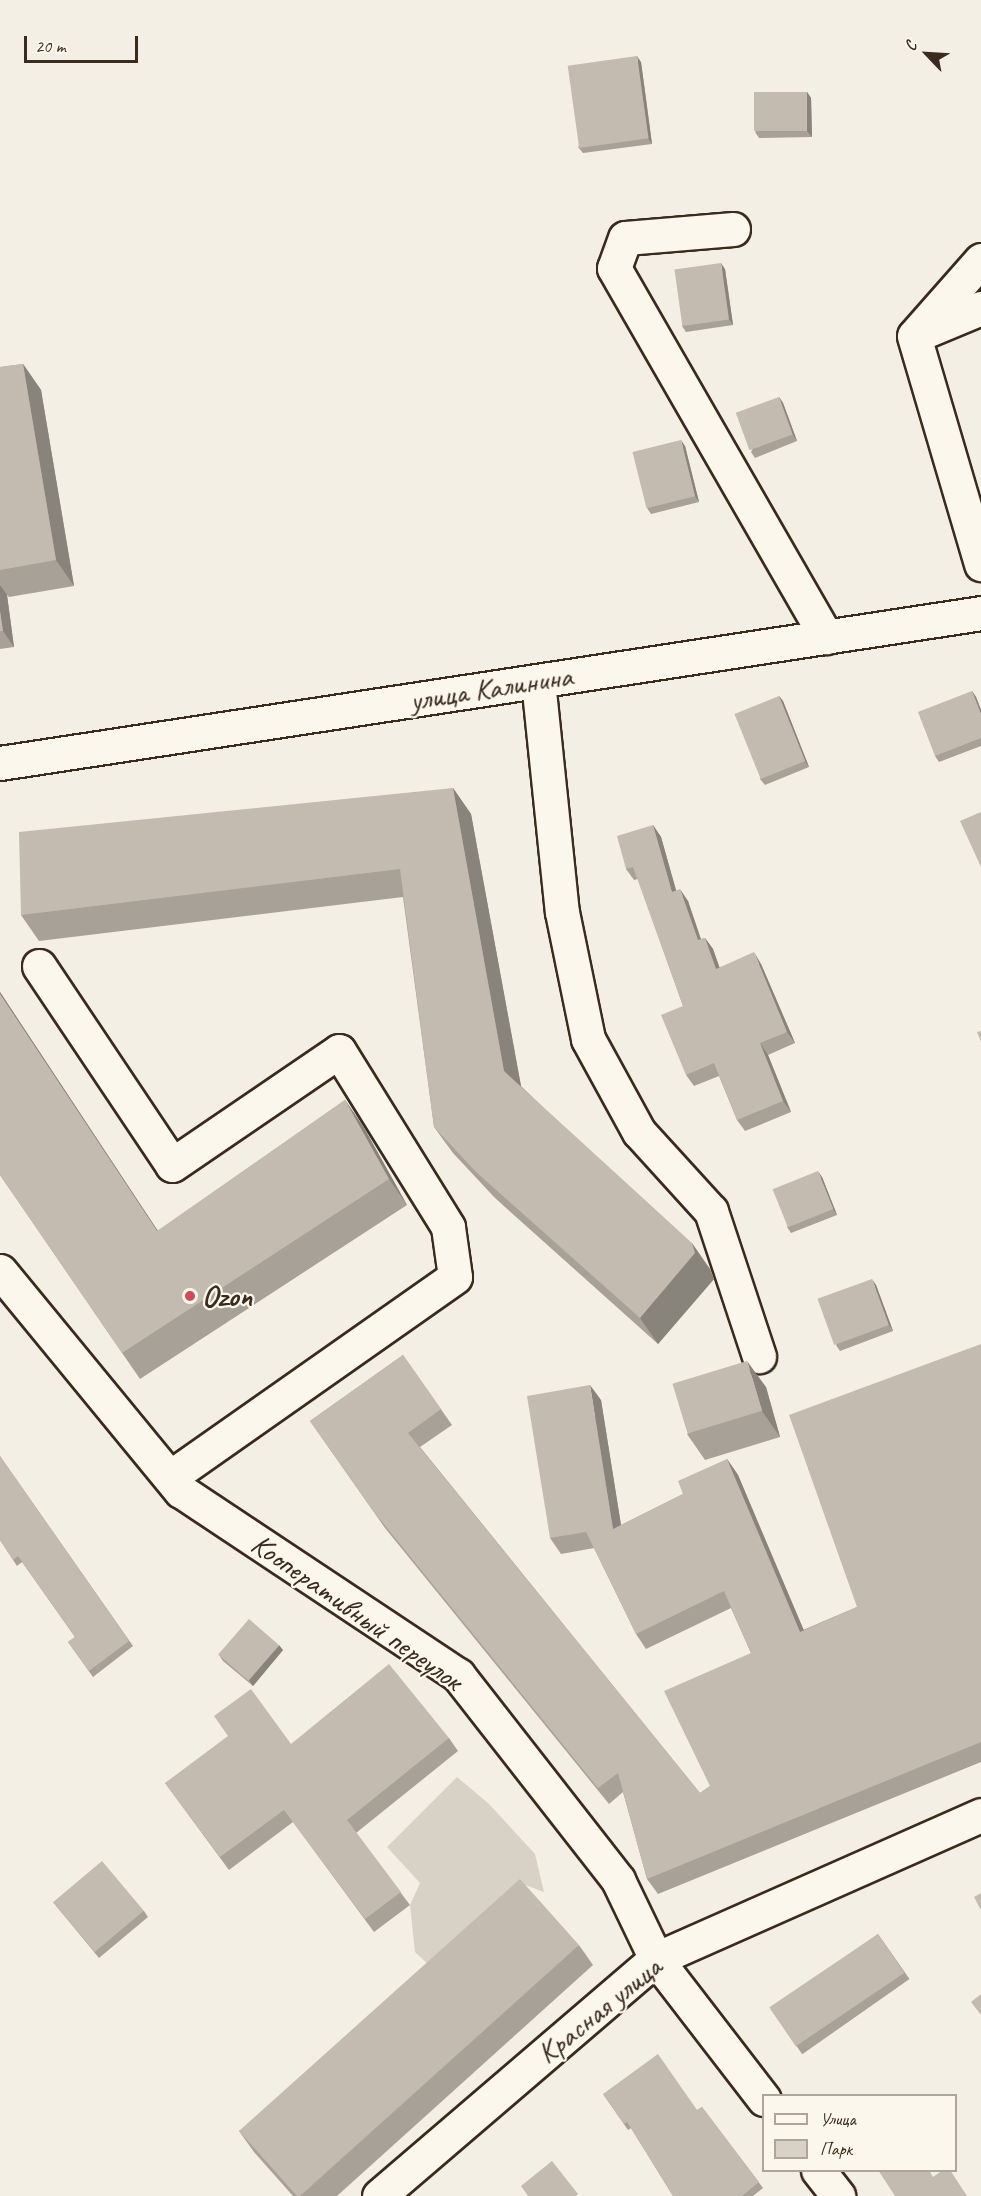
<!DOCTYPE html>
<html>
<head>
<meta charset="utf-8">
<style>
  body { margin:0 }
  #map { position:relative; width:981px; height:2196px; overflow:hidden; background:#f3efe4; font-family:Caveat,sans-serif }
  div>[style] { position:absolute }
  .green>* { inset:0; background:#d8d1c6 }
  .roads { filter:drop-shadow(2px 0 #3b2a1e) drop-shadow(-2px 0 #3b2a1e) drop-shadow(0 2px #3b2a1e) drop-shadow(0 -2px #3b2a1e) }
  .minor>* { height:33px; margin:-16.5px; padding:0 16.5px; transform-origin:16.5px; border-radius:16.5px; background:#fbf7ec }
  .wall>* { inset:0; background:#a8a197; transform-origin:0 0 }
  .shaded-wall>* { inset:0; background:#88837b }
  .building>* { inset:0; background:#c3bbb0; transform-origin:0 0 }
  .dots>* { width:16px; height:16px; translate:-50% -50%; box-sizing:border-box; border:3px solid #fbf7ec; border-radius:50% }
  span { translate:-50% -50%; white-space:nowrap; text-align:center; line-height:1.15; -webkit-text-stroke:4.5px #fbf7ec; paint-order:stroke }
  .street-label { font-size:30px; color:#3b2a1e }
  .poi-label { font-size:30px; color:#3b2a1e; font-weight:700 }
  .left { translate:0 -50%; text-align:left }
  .legend { position:absolute; left:762px; top:2094px; width:195px; height:78px; box-sizing:border-box; background:#fbf7ec; border:2px solid #aea59a; margin:0; padding:8px 10px; list-style:none; font-size:18px; color:#3b2a1e }
  .legend li { display:flex; align-items:center; gap:12px; height:30px }
  .legend b { width:30px; border:2px solid #aea59a }
  .north { position:absolute; left:897px; top:24px; width:60px; height:60px; -webkit-text-stroke:4px #fbf7ec; paint-order:stroke; rotate:295deg; font-size:16px; font-weight:700; line-height:24px; text-align:center; color:#3b2a1e }
  .north::after { content:''; display:block; margin:auto; width:21px; height:27px; background:#3b2a1e; clip-path:polygon(50% 0,100% 100%,50% 72%,0 100%) }
  .scale { position:absolute; left:24px; top:36px; width:114px; height:27px; box-sizing:border-box; border:3px solid #3b2a1e; border-top:0; padding-left:8px; font-size:18px; line-height:21px; white-space:nowrap; color:#3b2a1e; -webkit-text-stroke:4px #fbf7ec; paint-order:stroke }
</style>
</head>
<body>
<div id="map">
  <div class="green">
    <i style="clip-path:polygon(457px 1777px,488px 1803px,535px 1854px,544px 1892px,520px 1883px,430px 1966px,415px 1952px,410px 1905px,420px 1883px,387px 1847px)"></i>
  </div>
  <div class="roads">
    <div class="minor">
      <i style="left:733px;top:229px;width:108px;rotate:175.2deg"></i>
      <i style="left:625px;top:238px;width:32px;rotate:110deg"></i>
      <i style="left:614px;top:268px;width:426px;rotate:60.1deg"></i>
      <i style="left:981px;top:260px;width:101px;rotate:131.4deg"></i>
      <i style="left:914px;top:336px;width:238px;rotate:73.6deg"></i>
      <i style="left:921px;top:333px;width:65px;rotate:-22.6deg"></i>
      <i style="left:538px;top:681px;width:232px;rotate:84.1deg"></i>
      <i style="left:562px;top:912px;width:130px;rotate:78.4deg"></i>
      <i style="left:588px;top:1039px;width:106px;rotate:61.3deg"></i>
      <i style="left:639px;top:1132px;width:107px;rotate:47.7deg"></i>
      <i style="left:711px;top:1211px;width:153px;rotate:71.7deg"></i>
      <i style="left:0;top:763px;width:992px;rotate:-8.69deg"></i>
      <i style="left:39px;top:966px;width:239px;rotate:56.2deg"></i>
      <i style="left:172px;top:1165px;width:202px;rotate:-34.3deg"></i>
      <i style="left:339px;top:1051px;width:207px;rotate:58.2deg"></i>
      <i style="left:448px;top:1227px;width:50px;rotate:82deg"></i>
      <i style="left:455px;top:1277px;width:348px;rotate:144.9deg"></i>
      <i style="left:0;top:1271px;width:285px;rotate:50.6deg"></i>
      <i style="left:181px;top:1491px;width:333px;rotate:33.6deg"></i>
      <i style="left:458px;top:1675px;width:260px;rotate:52deg"></i>
      <i style="left:618px;top:1880px;width:88px;rotate:64.3deg"></i>
      <i style="left:656px;top:1959px;width:177px;rotate:52.4deg"></i>
      <i style="left:818px;top:2170px;width:33px;rotate:52deg"></i>
      <i style="left:379px;top:2196px;width:365px;rotate:-40.6deg"></i>
      <i style="left:656px;top:1959px;width:355px;rotate:-23.9deg"></i>
    </div>
  </div>
  <div class="wall">
    <i style="clip-path:polygon(641px 62px,652px 144px,583px 153px,578px 147px)"></i>
    <i style="clip-path:polygon(807px 92px,811px 98px,812px 137px,759px 138px,755px 132px)"></i>
    <i style="clip-path:polygon(725px 269px,733px 325px,686px 332px,682px 326px)"></i>
    <i style="clip-path:polygon(23px 364px,41px 390px,74px 586px,9px 597px,7px 595px,14px 647px,0 649px,0 367px)"></i>
    <i style="clip-path:polygon(779px 397px,783px 403px,797px 441px,755px 458px,751px 452px)"></i>
    <i style="clip-path:polygon(685px 446px,699px 502px,651px 514px,647px 508px)"></i>
    <i style="clip-path:polygon(972px 691px,976px 697px,981px 710px,981px 746px,939px 762px,935px 756px)"></i>
    <i style="clip-path:polygon(779px 696px,783px 701px,809px 767px,765px 785px,760px 779px)"></i>
    <i style="clip-path:polygon(453px 788px,471px 814px,521px 1086px,710px 1269px,714px 1279px,658px 1344px,495px 1198px,453px 1153px,434px 1127px,403px 897px,39px 941px,21px 915px)"></i>
    <i style="clip-path:polygon(653px 825px,661px 837px,676px 891px,688px 901px,701px 939px,705px 938px,713px 949px,719px 967px,761px 964px,795px 1043px,768px 1055px,791px 1112px,745px 1131px,737px 1120px,719px 1076px,694px 1086px,686px 1075px,683px 1006px,638px 879px,634px 880px,626px 869px)"></i>
    <i style="clip-path:polygon(0 992px,158px 1231px,345px 1100px,363px 1126px,407px 1205px,140px 1379px,0 1175px)"></i>
    <i style="clip-path:polygon(822px 1177px,837px 1215px,791px 1233px,787px 1227px)"></i>
    <i style="clip-path:polygon(876px 1285px,893px 1331px,840px 1351px,836px 1345px)"></i>
    <i style="clip-path:polygon(981px 1344px,981px 1762px,658px 1894px,647px 1879px,623px 1792px,609px 1804px,385px 1528px,310px 1421px,403px 1355px,452px 1425px,420px 1447px,700px 1793px,710px 1786px,751px 1653px,731px 1608px,646px 1649px,636px 1634px,594px 1548px,561px 1554px,550px 1538px,601px 1400px,621px 1525px,683px 1494px,727px 1459px,738px 1475px,803px 1630px,857px 1607px)"></i>
    <i style="clip-path:polygon(766px 1387px,780px 1437px,705px 1460px,687px 1434px)"></i>
    <i style="clip-path:polygon(0 1456px,133px 1646px,93px 1677px,68px 1642px,75px 1637px,22px 1562px,17px 1566px,0 1540px)"></i>
    <i style="clip-path:polygon(283px 1650px,253px 1686px,223px 1661px,219px 1655px)"></i>
    <i style="clip-path:polygon(449px 1738px,458px 1751px,356px 1833px,410px 1905px,374px 1932px,293px 1822px,229px 1870px,165px 1783px,291px 1744px)"></i>
    <i style="clip-path:polygon(53px 1902px,144px 1911px,148px 1917px,99px 1958px)"></i>
    <i style="left:878px;top:1934px;width:55px;height:131px;rotate:55deg"></i>
    <i style="clip-path:polygon(579px 1945px,593px 1965px,337px 2196px,293px 2196px,254px 2152px,239px 2131px)"></i>
    <i style="clip-path:polygon(603px 2094px,697px 2110px,702px 2107px,763px 2188px,753px 2196px,673px 2196px,631px 2128px,628px 2130px)"></i>
  </div>
  <div class="shaded-wall">
    <i style="clip-path:polygon(637px 56px,641px 62px,652px 144px,648px 138px)"></i>
    <i style="clip-path:polygon(807px 92px,811px 98px,812px 137px,807px 131px)"></i>
    <i style="clip-path:polygon(721px 263px,725px 269px,733px 325px,729px 319px)"></i>
    <i style="clip-path:polygon(23px 364px,41px 390px,74px 586px,56px 560px)"></i>
    <i style="clip-path:polygon(779px 397px,783px 403px,797px 441px,793px 435px)"></i>
    <i style="clip-path:polygon(681px 440px,685px 446px,699px 502px,695px 496px)"></i>
    <i style="clip-path:polygon(0 585px,7px 595px,14px 647px,3px 631px,0 611px)"></i>
    <i style="clip-path:polygon(972px 691px,976px 697px,981px 710px,981px 714px)"></i>
    <i style="clip-path:polygon(779px 696px,783px 701px,809px 767px,805px 761px)"></i>
    <i style="clip-path:polygon(453px 788px,471px 814px,523px 1097px,504px 1071px)"></i>
    <i style="clip-path:polygon(653px 825px,661px 837px,680px 904px,672px 892px)"></i>
    <i style="clip-path:polygon(680px 889px,688px 901px,705px 952px,698px 940px)"></i>
    <i style="clip-path:polygon(705px 938px,713px 949px,724px 980px,716px 969px)"></i>
    <i style="clip-path:polygon(754px 952px,761px 964px,795px 1043px,787px 1032px)"></i>
    <i style="clip-path:polygon(0 992px,175px 1257px,157px 1231px,0 994px)"></i>
    <i style="clip-path:polygon(760px 1043px,768px 1055px,791px 1112px,783px 1101px)"></i>
    <i style="clip-path:polygon(345px 1100px,363px 1126px,407px 1205px,389px 1179px)"></i>
    <i style="clip-path:polygon(818px 1171px,822px 1177px,837px 1215px,833px 1209px)"></i>
    <i style="clip-path:polygon(692px 1243px,710px 1269px,714px 1279px,658px 1344px,640px 1318px)"></i>
    <i style="clip-path:polygon(872px 1279px,876px 1285px,893px 1331px,889px 1325px)"></i>
    <i style="clip-path:polygon(747px 1361px,766px 1387px,780px 1437px,762px 1411px)"></i>
    <i style="clip-path:polygon(590px 1385px,601px 1400px,624px 1544px,613px 1529px)"></i>
    <i style="clip-path:polygon(727px 1459px,738px 1475px,811px 1647px,800px 1632px)"></i>
    <i style="clip-path:polygon(279px 1645px,283px 1650px,253px 1686px,249px 1680px)"></i>
  </div>
  <div class="building">
    <i style="left:637px;top:56px;width:83px;height:70px;rotate:82deg"></i>
    <i style="left:807px;top:92px;width:39px;height:53px;rotate:90deg"></i>
    <i style="left:721px;top:263px;width:57px;height:47px;rotate:82deg"></i>
    <i style="clip-path:polygon(23px 364px,56px 560px,0 570px,0 367px)"></i>
    <i style="left:779px;top:397px;width:40px;height:46px;rotate:70deg"></i>
    <i style="left:681px;top:440px;width:58px;height:50px;rotate:76deg"></i>
    <i style="clip-path:polygon(0 611px,3px 631px,0 631px)"></i>
    <i style="clip-path:polygon(972px 691px,981px 714px,981px 738px,935px 756px,918px 712px)"></i>
    <i style="left:779px;top:696px;width:70px;height:48px;rotate:68deg"></i>
    <i style="clip-path:polygon(453px 788px,504px 1071px,692px 1243px,695px 1253px,640px 1318px,476px 1172px,434px 1127px,400px 869px,21px 915px,19px 832px)"></i>
    <i style="clip-path:polygon(981px 812px,981px 867px,960px 821px)"></i>
    <i style="clip-path:polygon(653px 825px,672px 892px,680px 889px,698px 940px,705px 938px,716px 969px,754px 952px,787px 1032px,760px 1043px,783px 1101px,737px 1120px,714px 1063px,686px 1075px,661px 1015px,683px 1006px,633px 867px,626px 869px,617px 836px)"></i>
    <i style="clip-path:polygon(0 994px,157px 1231px,345px 1100px,389px 1179px,122px 1353px,0 1175px)"></i>
    <i style="clip-path:polygon(981px 1031px,981px 1042px,977px 1032px)"></i>
    <i style="left:818px;top:1171px;width:41px;height:49px;rotate:68deg"></i>
    <i style="left:872px;top:1279px;width:49px;height:58px;rotate:70deg"></i>
    <i style="clip-path:polygon(981px 1344px,981px 1742px,647px 1879px,618px 1773px,598px 1788px,374px 1512px,310px 1421px,403px 1355px,441px 1409px,408px 1433px,700px 1793px,710px 1786px,664px 1691px,751px 1653px,724px 1591px,636px 1634px,586px 1532px,550px 1538px,527px 1396px,590px 1385px,613px 1529px,683px 1494px,678px 1481px,727px 1459px,800px 1632px,857px 1607px,789px 1415px)"></i>
    <i style="left:747px;top:1361px;width:52px;height:78px;rotate:73deg"></i>
    <i style="clip-path:polygon(0 1456px,129px 1641px,89px 1671px,68px 1642px,75px 1637px,18px 1556px,13px 1560px,0 1540px)"></i>
    <i style="left:249px;top:1619px;width:40px;height:47px;rotate:41deg"></i>
    <i style="clip-path:polygon(389px 1664px,449px 1738px,347px 1820px,401px 1892px,365px 1919px,284px 1810px,220px 1857px,165px 1783px,228px 1736px,214px 1716px,251px 1689px,291px 1744px)"></i>
    <i style="left:102px;top:1861px;width:65px;height:64px;rotate:50deg"></i>
    <i style="clip-path:polygon(520px 1879px,579px 1945px,300px 2196px,297px 2196px,239px 2131px)"></i>
    <i style="clip-path:polygon(981px 1893px,981px 1910px,974px 1897px)"></i>
    <i style="left:878px;top:1934px;width:47px;height:131px;rotate:56deg"></i>
    <i style="clip-path:polygon(981px 1994px,981px 2015px,971px 2002px)"></i>
    <i style="clip-path:polygon(658px 2054px,697px 2110px,702px 2107px,759px 2182px,742px 2196px,673px 2196px,627px 2122px,624px 2124px,603px 2094px)"></i>
    <i style="clip-path:polygon(552px 2161px,578px 2194px,576px 2196px,528px 2196px,521px 2186px)"></i>
    <i style="clip-path:polygon(878px 2170px,929px 2170px,933px 2177px,943px 2170px,950px 2170px,967px 2196px,895px 2196px)"></i>
  </div>
  <div class="dots">
    <i style="left:190px;top:1296px;background:#d1495b"></i>
  </div>
  <div class="street-label">
    <span style="left:491px;top:688px;rotate:-9deg">улица Калинина</span>
    <span style="left:357px;top:1612px;rotate:35deg">Кооперативный переулок</span>
    <span style="left:599px;top:2010px;rotate:-39deg">Красная улица</span>
  </div>
  <div class="poi-label">
    <span class="left" style="left:202px;top:1296px">Ozon</span>
  </div>
  <ul class="legend">
  <li><b style="height:8px;background:#fbf7ec"></b>Улица</li>
  <li><b style="height:16px;background:#d8d1c6"></b>Парк</li>
  </ul>
  <div class="north">С</div>
  <div class="scale">20 m</div>
</div>
</body>
</html>
